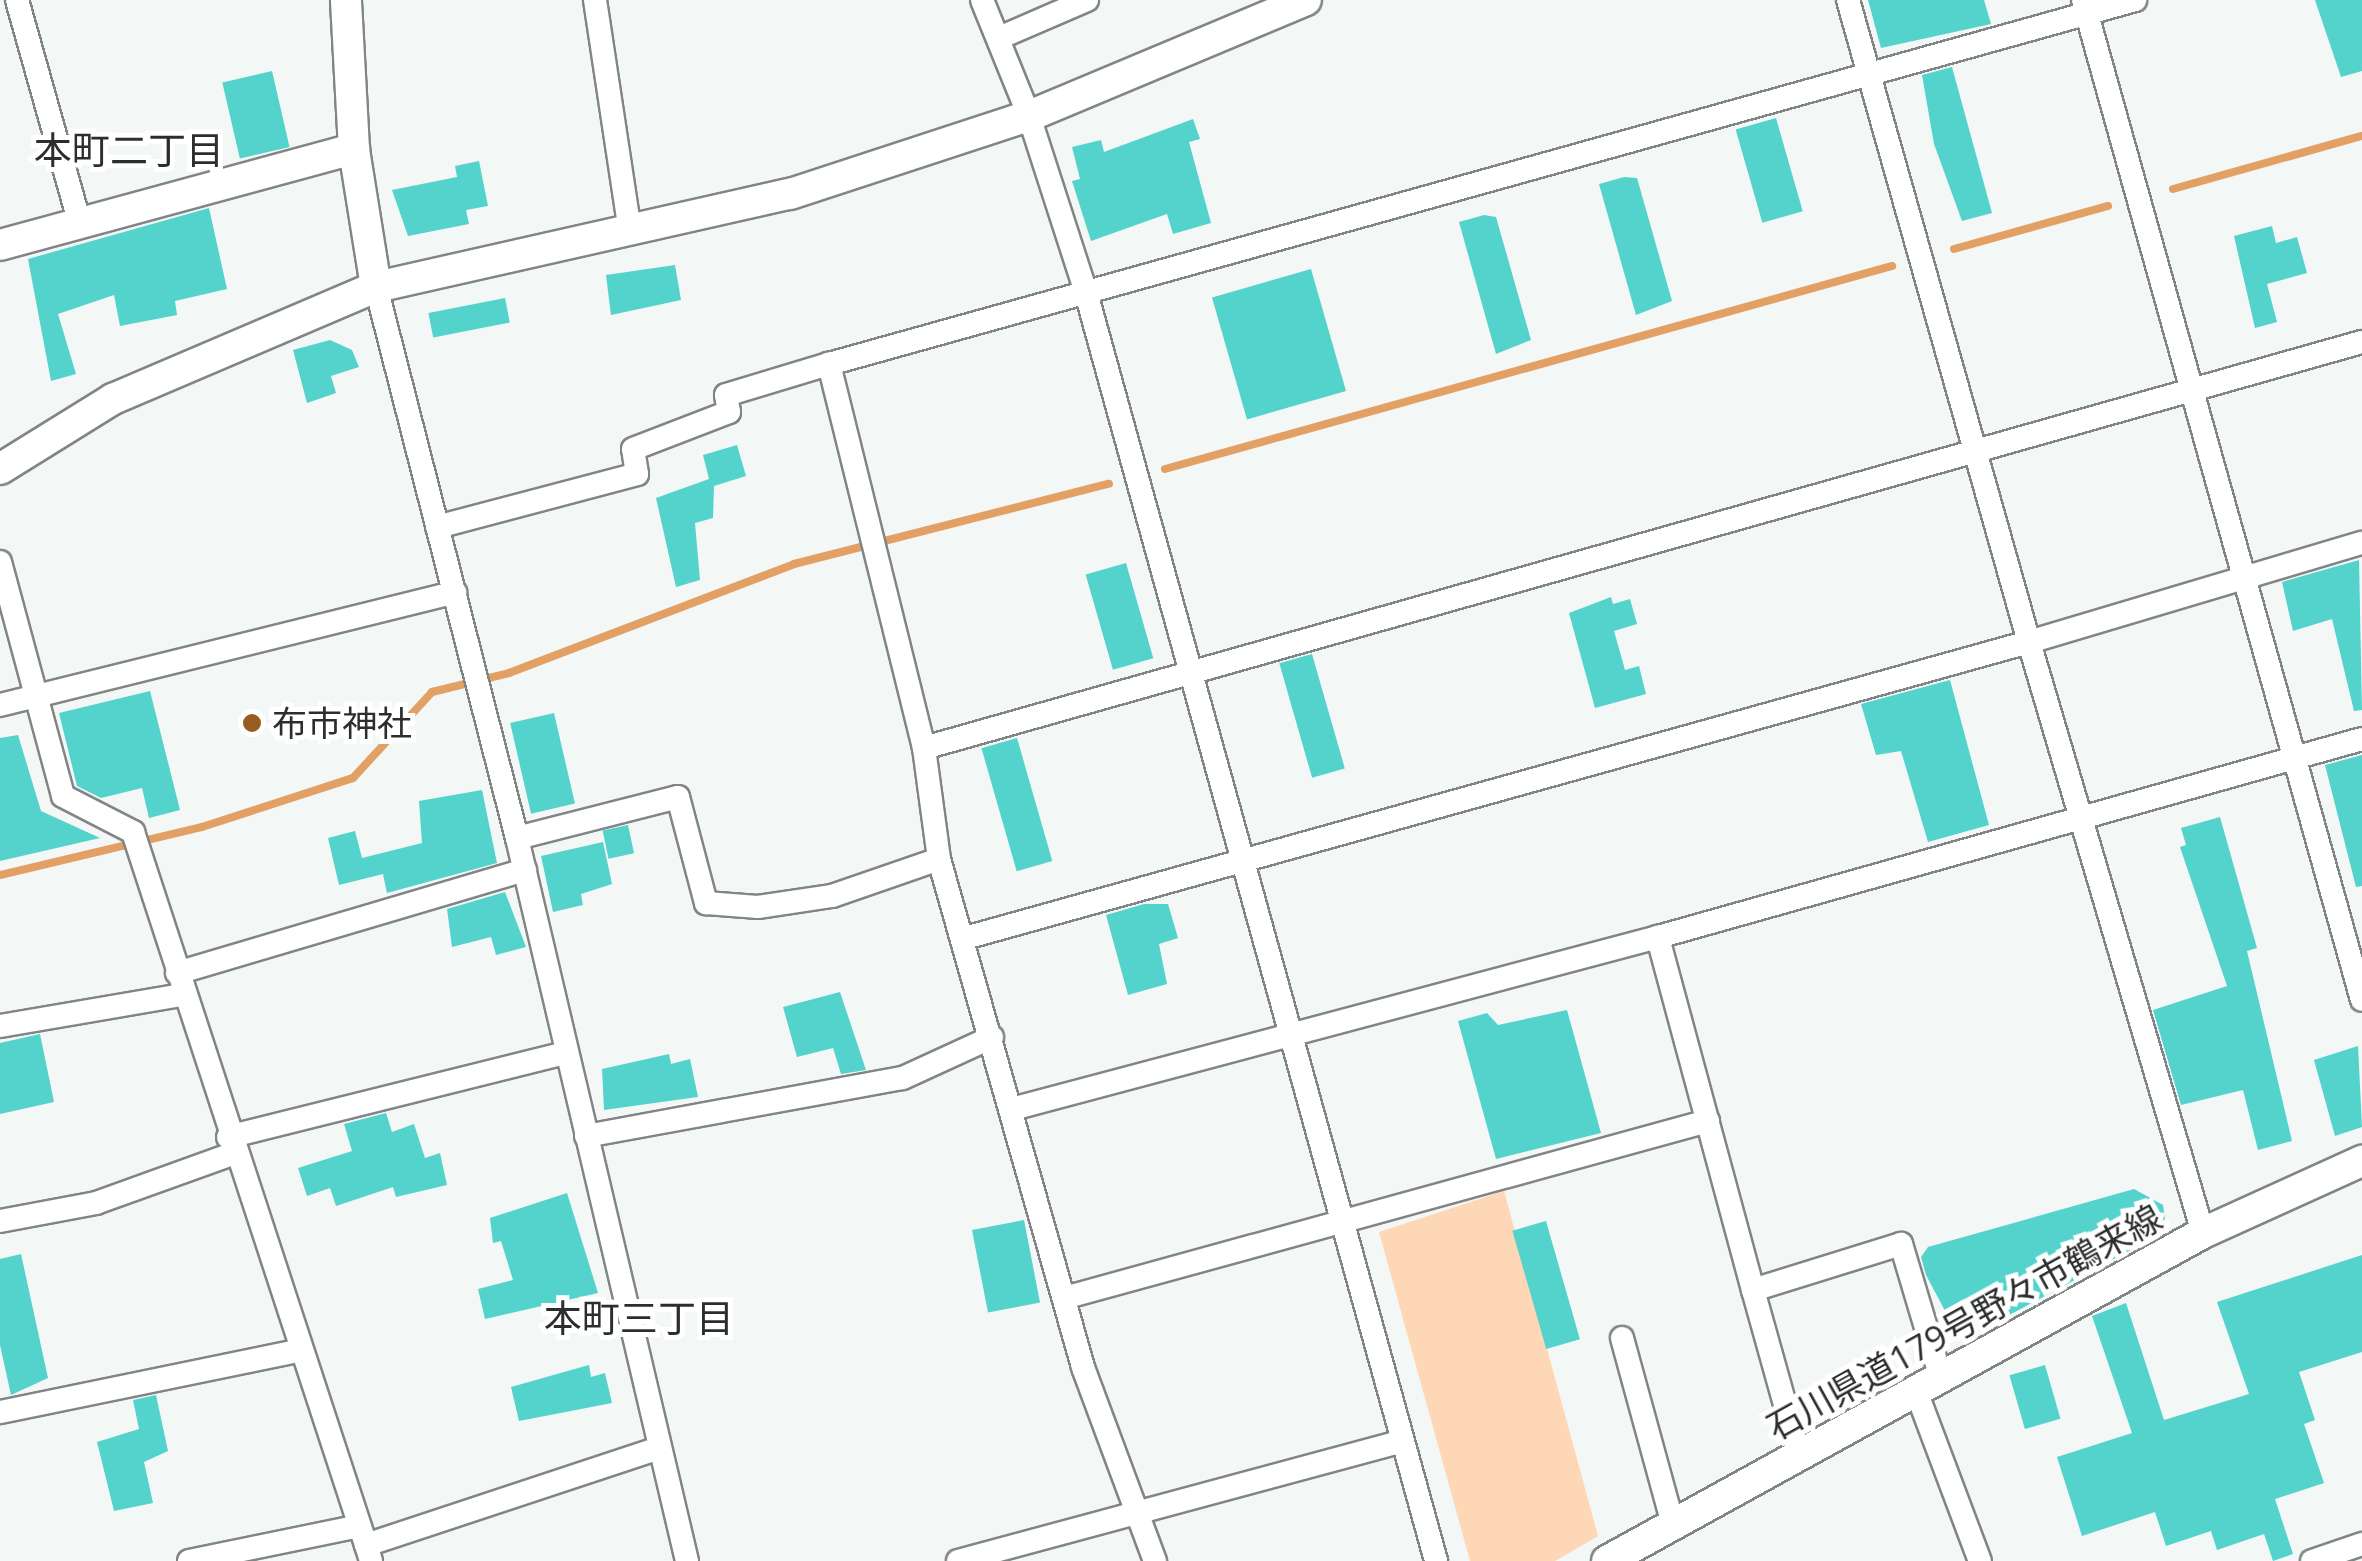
<!DOCTYPE html>
<html>
<head>
<meta charset="utf-8">
<style>
  body { margin:0 }
  #map { position:relative; width:2362px; height:1561px; overflow:hidden; background:#f3f7f6; font-family:"Open Sans","Noto Sans JP",sans-serif }
  div>[style] { position:absolute }
  .green>* { inset:0; background:#fed7b6 }
  .stream>* { height:8px; margin:-4px; padding:0 4px; transform-origin:4px; border-radius:4px; background:#e3a064 }
  .building>* { inset:0; background:#54d2cc; transform-origin:0 0 }
  .roads { filter:drop-shadow(2px 0 #818585) drop-shadow(-2px 0 #818585) drop-shadow(0 2px #818585) drop-shadow(0 -2px #818585) }
  .street>* { height:22px; margin:-11px; padding:0 11px; transform-origin:11px; border-radius:11px; background:#fff }
  .secondary>* { height:30px; margin:-15px; padding:0 15px; transform-origin:15px; border-radius:15px; background:#fff }
  .dots>* { width:28px; height:28px; translate:-50% -50%; box-sizing:border-box; border:5px solid #fff; border-radius:50% }
  span { translate:-50% -50%; white-space:nowrap; text-align:center; line-height:1.15; -webkit-text-stroke:10px #fff; paint-order:stroke }
  .poi-label { font-size:35px; color:#2c2e2e }
  .left { translate:0 -50%; text-align:left }
  .street-label { font-size:35px; color:#2c2e2e }
  .neighbourhood-label { font-size:38px; color:#2c2e2e }
</style>
</head>
<body>
<div id="map">
  <div class="green">
    <i style="clip-path:polygon(1504px 1191px,1598px 1536px,1555px 1561px,1470px 1561px,1379px 1232px)"></i>
  </div>
  <div class="stream">
    <i style="left:2173px;top:189px;width:196px;rotate:-15.7deg"></i>
    <i style="left:1954px;top:249px;width:160px;rotate:-15.6deg"></i>
    <i style="left:1165px;top:469px;width:755px;rotate:-15.6deg"></i>
    <i style="left:0;top:875px;width:208px;rotate:-13.4deg"></i>
    <i style="left:202px;top:827px;width:159px;rotate:-18deg"></i>
    <i style="left:353px;top:778px;width:117px;rotate:-47.4deg"></i>
    <i style="left:432px;top:692px;width:79px;rotate:-13.9deg"></i>
    <i style="left:509px;top:673px;width:305px;rotate:-20.9deg"></i>
    <i style="left:794px;top:564px;width:325px;rotate:-14.3deg"></i>
  </div>
  <div class="building">
    <i style="clip-path:polygon(1868px 0,1984px 0,1991px 24px,1881px 48px)"></i>
    <i style="clip-path:polygon(2315px 0,2362px 0,2362px 71px,2341px 77px)"></i>
    <i style="clip-path:polygon(1952px 67px,1992px 213px,1962px 221px,1934px 144px,1922px 75px)"></i>
    <i style="left:272px;top:71px;width:78px;height:51px;rotate:77deg"></i>
    <i style="left:1776px;top:118px;width:97px;height:42px;rotate:74deg"></i>
    <i style="clip-path:polygon(1193px 119px,1200px 139px,1189px 142px,1211px 223px,1173px 234px,1167px 214px,1091px 241px,1072px 181px,1080px 179px,1072px 147px,1101px 140px,1104px 152px)"></i>
    <i style="clip-path:polygon(479px 161px,488px 206px,466px 210px,469px 224px,408px 236px,392px 190px,457px 177px,455px 166px)"></i>
    <i style="clip-path:polygon(1624px 177px,1637px 178px,1672px 301px,1636px 315px,1599px 184px)"></i>
    <i style="clip-path:polygon(209px 208px,227px 289px,175px 301px,177px 315px,120px 326px,114px 295px,58px 314px,76px 374px,51px 381px,28px 259px)"></i>
    <i style="clip-path:polygon(1484px 215px,1496px 217px,1531px 340px,1496px 354px,1459px 222px)"></i>
    <i style="clip-path:polygon(2272px 226px,2276px 243px,2297px 237px,2307px 273px,2267px 284px,2277px 322px,2255px 328px,2234px 236px)"></i>
    <i style="clip-path:polygon(675px 265px,681px 300px,611px 315px,606px 275px)"></i>
    <i style="left:1311px;top:269px;width:127px;height:103px;rotate:74deg"></i>
    <i style="left:505px;top:298px;width:25px;height:78px;rotate:79deg"></i>
    <i style="clip-path:polygon(330px 340px,352px 350px,359px 367px,331px 376px,336px 393px,307px 403px,293px 350px)"></i>
    <i style="clip-path:polygon(737px 445px,746px 476px,714px 486px,713px 518px,695px 523px,700px 580px,676px 587px,656px 498px,709px 479px,703px 455px)"></i>
    <i style="clip-path:polygon(2359px 560px,2362px 710px,2354px 711px,2332px 619px,2293px 631px,2282px 582px)"></i>
    <i style="left:1126px;top:563px;width:99px;height:42px;rotate:74deg"></i>
    <i style="clip-path:polygon(1611px 597px,1613px 604px,1630px 599px,1637px 624px,1614px 631px,1625px 670px,1639px 666px,1646px 694px,1595px 708px,1569px 613px)"></i>
    <i style="left:1312px;top:654px;width:119px;height:34px;rotate:74deg"></i>
    <i style="clip-path:polygon(1950px 680px,1989px 825px,1928px 842px,1901px 751px,1876px 755px,1861px 704px)"></i>
    <i style="clip-path:polygon(150px 691px,180px 810px,149px 818px,142px 788px,101px 798px,77px 786px,59px 713px)"></i>
    <i style="left:554px;top:713px;width:93px;height:45px;rotate:77deg"></i>
    <i style="clip-path:polygon(18px 735px,41px 811px,100px 838px,0 861px,0 738px)"></i>
    <i style="left:1017px;top:738px;width:128px;height:37px;rotate:74deg"></i>
    <i style="clip-path:polygon(2362px 755px,2362px 886px,2356px 887px,2325px 765px)"></i>
    <i style="clip-path:polygon(482px 790px,497px 863px,387px 893px,383px 874px,339px 885px,328px 838px,355px 831px,362px 858px,422px 843px,419px 801px)"></i>
    <i style="clip-path:polygon(2220px 817px,2257px 948px,2247px 951px,2292px 1141px,2258px 1150px,2243px 1090px,2181px 1105px,2153px 1010px,2227px 986px,2180px 847px,2186px 845px,2181px 828px)"></i>
    <i style="left:628px;top:825px;width:29px;height:26px;rotate:78deg"></i>
    <i style="clip-path:polygon(603px 842px,612px 884px,581px 894px,583px 905px,553px 912px,541px 856px)"></i>
    <i style="clip-path:polygon(505px 892px,526px 947px,496px 955px,491px 937px,452px 947px,447px 909px)"></i>
    <i style="clip-path:polygon(1144px 904px,1168px 904px,1178px 938px,1159px 944px,1167px 984px,1128px 995px,1106px 915px)"></i>
    <i style="clip-path:polygon(840px 992px,866px 1070px,841px 1074px,833px 1048px,797px 1057px,783px 1007px)"></i>
    <i style="clip-path:polygon(1567px 1010px,1601px 1133px,1496px 1159px,1458px 1021px,1487px 1013px,1498px 1025px)"></i>
    <i style="clip-path:polygon(40px 1034px,54px 1102px,0 1114px,0 1043px)"></i>
    <i style="clip-path:polygon(2358px 1046px,2362px 1127px,2335px 1136px,2314px 1060px)"></i>
    <i style="clip-path:polygon(669px 1054px,671px 1064px,690px 1059px,698px 1097px,604px 1110px,602px 1069px)"></i>
    <i style="clip-path:polygon(386px 1113px,392px 1132px,414px 1124px,425px 1158px,440px 1153px,447px 1185px,396px 1197px,393px 1187px,336px 1206px,330px 1188px,307px 1196px,298px 1168px,352px 1151px,344px 1124px)"></i>
    <i style="clip-path:polygon(2134px 1189px,2163px 1205px,2165px 1219px,2153px 1238px,1961px 1341px,1926px 1275px,1921px 1257px,1928px 1247px)"></i>
    <i style="clip-path:polygon(567px 1193px,598px 1293px,485px 1319px,478px 1289px,513px 1280px,501px 1241px,493px 1243px,490px 1218px)"></i>
    <i style="left:1024px;top:1220px;width:84px;height:53px;rotate:79deg"></i>
    <i style="left:1546px;top:1221px;width:123px;height:35px;rotate:74deg"></i>
    <i style="clip-path:polygon(21px 1254px,48px 1378px,11px 1395px,0 1345px,0 1259px)"></i>
    <i style="clip-path:polygon(2362px 1255px,2362px 1352px,2299px 1372px,2315px 1420px,2304px 1424px,2324px 1483px,2275px 1499px,2293px 1554px,2273px 1561px,2264px 1534px,2217px 1550px,2211px 1531px,2166px 1546px,2155px 1512px,2082px 1536px,2057px 1457px,2132px 1433px,2092px 1316px,2126px 1303px,2164px 1420px,2249px 1394px,2217px 1302px)"></i>
    <i style="clip-path:polygon(589px 1365px,591px 1377px,605px 1373px,612px 1403px,519px 1421px,511px 1387px)"></i>
    <i style="left:2045px;top:1365px;width:56px;height:37px;rotate:74deg"></i>
    <i style="clip-path:polygon(156px 1395px,168px 1451px,144px 1462px,153px 1503px,114px 1511px,97px 1442px,139px 1429px,133px 1400px)"></i>
  </div>
  <div class="roads">
    <div class="street">
      <i style="left:17px;top:0;width:229px;rotate:74.3deg"></i>
      <i style="left:595px;top:0;width:235px;rotate:81.4deg"></i>
      <i style="left:982px;top:0;width:125px;rotate:67.9deg"></i>
      <i style="left:1029px;top:116px;width:182px;rotate:72.1deg"></i>
      <i style="left:1085px;top:289px;width:1320px;rotate:74.57deg"></i>
      <i style="left:1848px;top:0;width:667px;rotate:74.26deg"></i>
      <i style="left:2029px;top:642px;width:347px;rotate:-16.6deg"></i>
      <i style="left:2083px;top:0;width:1038px;rotate:74.41deg"></i>
      <i style="left:999px;top:38px;width:96px;rotate:-23.4deg"></i>
      <i style="left:376px;top:287px;width:569px;rotate:75.65deg"></i>
      <i style="left:517px;top:838px;width:743px;rotate:76.77deg"></i>
      <i style="left:437px;top:527px;width:207px;rotate:-14.8deg"></i>
      <i style="left:637px;top:474px;width:25px;rotate:-99deg"></i>
      <i style="left:633px;top:449px;width:103px;rotate:-21.1deg"></i>
      <i style="left:729px;top:412px;width:17px;rotate:-100deg"></i>
      <i style="left:726px;top:395px;width:108px;rotate:-16.8deg"></i>
      <i style="left:0;top:562px;width:242px;rotate:74.9deg"></i>
      <i style="left:63px;top:796px;width:79px;rotate:27.2deg"></i>
      <i style="left:133px;top:832px;width:750px;rotate:71.9deg"></i>
      <i style="left:0;top:705px;width:469px;rotate:-13.9deg"></i>
      <i style="left:924px;top:748px;width:1494px;rotate:-15.77deg"></i>
      <i style="left:517px;top:838px;width:166px;rotate:-14.3deg"></i>
      <i style="left:678px;top:797px;width:110px;rotate:75.2deg"></i>
      <i style="left:706px;top:903px;width:52px;rotate:4.4deg"></i>
      <i style="left:758px;top:907px;width:75px;rotate:-8.5deg"></i>
      <i style="left:832px;top:896px;width:113px;rotate:-19.1deg"></i>
      <i style="left:965px;top:938px;width:1104px;rotate:-15.55deg"></i>
      <i style="left:2029px;top:642px;width:616px;rotate:73.59deg"></i>
      <i style="left:177px;top:973px;width:363px;rotate:-16.5deg"></i>
      <i style="left:0;top:1026px;width:185px;rotate:-9.7deg"></i>
      <i style="left:1012px;top:1109px;width:669px;rotate:-14.91deg"></i>
      <i style="left:586px;top:1136px;width:322px;rotate:-10.4deg"></i>
      <i style="left:903px;top:1078px;width:98px;rotate:-24.7deg"></i>
      <i style="left:228px;top:1137px;width:348px;rotate:-14deg"></i>
      <i style="left:0;top:1221px;width:98px;rotate:-10.6deg"></i>
      <i style="left:96px;top:1203px;width:148px;rotate:-19.8deg"></i>
      <i style="left:1753px;top:1290px;width:171px;rotate:74.4deg"></i>
      <i style="left:1064px;top:1298px;width:668px;rotate:-15.37deg"></i>
      <i style="left:1622px;top:1338px;width:194px;rotate:74.7deg"></i>
      <i style="left:1941px;top:1378px;width:140px;rotate:-106.6deg"></i>
      <i style="left:1901px;top:1244px;width:155px;rotate:162.7deg"></i>
      <i style="left:1753px;top:1290px;width:366px;rotate:-105.1deg"></i>
      <i style="left:1658px;top:937px;width:731px;rotate:-15.71deg"></i>
      <i style="left:1916px;top:1391px;width:182px;rotate:69.4deg"></i>
      <i style="left:0;top:1412px;width:303px;rotate:-11.6deg"></i>
      <i style="left:189px;top:1561px;width:174px;rotate:-11.6deg"></i>
      <i style="left:371px;top:1561px;width:17px;rotate:-107deg"></i>
      <i style="left:366px;top:1545px;width:305px;rotate:-18.3deg"></i>
      <i style="left:958px;top:1561px;width:460px;rotate:-15.1deg"></i>
      <i style="left:1155px;top:1561px;width:207px;rotate:-110.4deg"></i>
      <i style="left:1083px;top:1367px;width:528px;rotate:-105.83deg"></i>
      <i style="left:939px;top:859px;width:112px;rotate:-97.7deg"></i>
      <i style="left:924px;top:748px;width:396px;rotate:-103.9deg"></i>
      <i style="left:829px;top:364px;width:1356px;rotate:-15.57deg"></i>
      <i style="left:2312px;top:1561px;width:53px;rotate:-18.8deg"></i>
    </div>
    <div class="secondary">
      <i style="left:0;top:245px;width:367px;rotate:-15.2deg"></i>
      <i style="left:376px;top:287px;width:424px;rotate:-12.7deg"></i>
      <i style="left:790px;top:194px;width:251px;rotate:-18.1deg"></i>
      <i style="left:1029px;top:116px;width:300px;rotate:-22.7deg"></i>
      <i style="left:0;top:469px;width:133px;rotate:-31.8deg"></i>
      <i style="left:113px;top:399px;width:286px;rotate:-23.1deg"></i>
      <i style="left:376px;top:287px;width:140px;rotate:-99.1deg"></i>
      <i style="left:354px;top:149px;width:149px;rotate:-93.1deg"></i>
      <i style="left:1607px;top:1561px;width:680px;rotate:-28.83deg"></i>
      <i style="left:2203px;top:1233px;width:175px;rotate:-24.4deg"></i>
    </div>
  </div>
  <div class="dots">
    <i style="left:252px;top:723px;background:#985c1f"></i>
  </div>
  <div class="poi-label">
    <span class="left" style="left:272px;top:723px">布市神社</span>
  </div>
  <div class="street-label">
    <span style="left:1964px;top:1322px;rotate:-29deg">石川県道179号野々市鶴来線</span>
  </div>
  <div class="neighbourhood-label">
    <span style="left:129px;top:150px">本町二丁目</span>
    <span style="left:639px;top:1318px">本町三丁目</span>
  </div>
</div>
</body>
</html>
